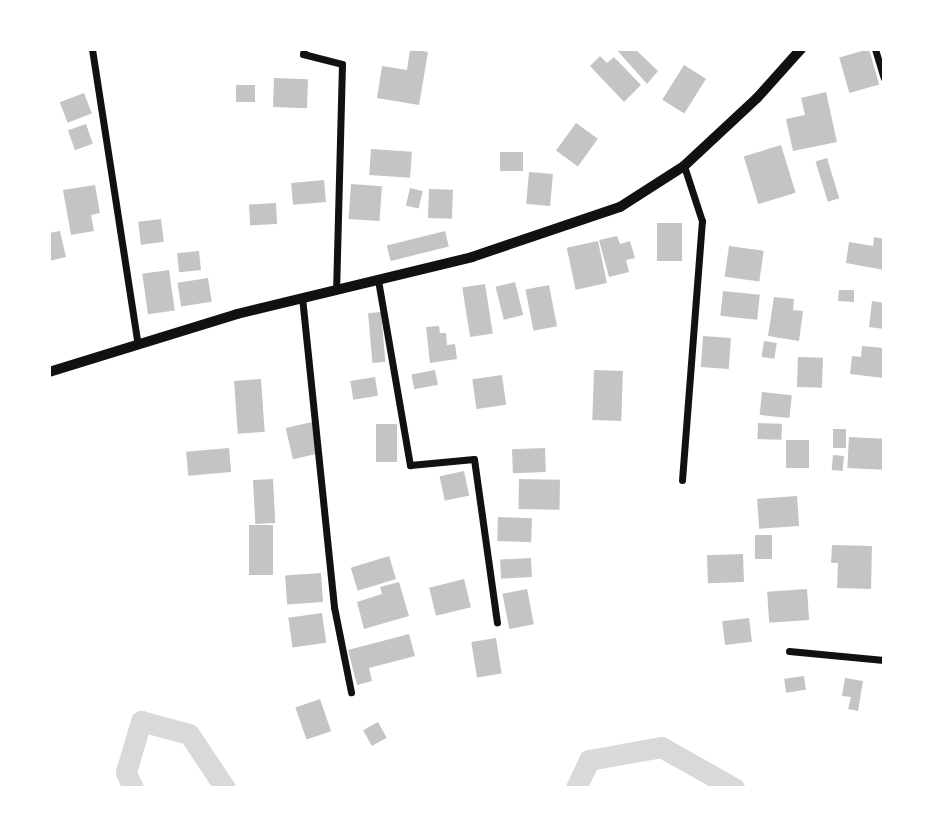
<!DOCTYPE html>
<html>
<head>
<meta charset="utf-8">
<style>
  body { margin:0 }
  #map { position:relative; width:933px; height:837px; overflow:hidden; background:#fff; font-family:"Space Grotesk",sans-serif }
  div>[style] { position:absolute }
  .canal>* { height:21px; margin:-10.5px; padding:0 10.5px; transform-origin:10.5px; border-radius:10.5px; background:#d9d9d9 }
  .building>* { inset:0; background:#c4c4c4; transform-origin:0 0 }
  .minor>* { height:7px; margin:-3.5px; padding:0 3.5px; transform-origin:3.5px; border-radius:3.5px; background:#111 }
  .tertiary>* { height:10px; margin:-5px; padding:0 5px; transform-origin:5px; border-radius:5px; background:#111 }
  span { translate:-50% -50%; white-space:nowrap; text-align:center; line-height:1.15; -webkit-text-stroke:5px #fff; paint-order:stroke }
  .frame { position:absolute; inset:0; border:51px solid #fff; pointer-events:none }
</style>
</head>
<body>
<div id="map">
  <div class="canal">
    <i style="left:133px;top:788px;width:17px;rotate:-114deg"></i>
    <i style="left:126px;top:772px;width:53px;rotate:-73.6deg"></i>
    <i style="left:141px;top:721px;width:50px;rotate:15.2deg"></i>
    <i style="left:189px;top:734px;width:65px;rotate:56.3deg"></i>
    <i style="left:576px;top:788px;width:31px;rotate:-65deg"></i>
    <i style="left:589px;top:760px;width:73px;rotate:-10.2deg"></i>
    <i style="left:661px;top:747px;width:84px;rotate:29.3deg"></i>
  </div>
  <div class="building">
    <i style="clip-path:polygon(410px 49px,428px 52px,419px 105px,377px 98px,382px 66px,407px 70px)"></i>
    <i style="clip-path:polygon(616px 49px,635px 49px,658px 71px,647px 84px)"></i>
    <i style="left:869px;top:49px;width:37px;height:31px;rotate:74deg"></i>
    <i style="clip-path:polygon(600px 56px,607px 63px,614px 57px,641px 85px,624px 102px,590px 66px)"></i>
    <i style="left:684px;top:65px;width:26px;height:41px;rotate:32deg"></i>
    <i style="left:274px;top:78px;width:34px;height:29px;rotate:2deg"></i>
    <i style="left:236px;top:85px;width:19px;height:17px"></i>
    <i style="clip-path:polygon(826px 92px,837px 142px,793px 151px,786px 119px,805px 115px,801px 98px)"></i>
    <i style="left:84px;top:93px;width:22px;height:26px;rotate:69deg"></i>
    <i style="left:576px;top:123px;width:27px;height:34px;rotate:36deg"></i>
    <i style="left:86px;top:124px;width:21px;height:19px;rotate:71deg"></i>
    <i style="left:781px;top:145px;width:50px;height:39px;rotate:73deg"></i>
    <i style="left:371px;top:149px;width:41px;height:26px;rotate:4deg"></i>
    <i style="left:500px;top:152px;width:23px;height:19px"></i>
    <i style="left:827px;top:158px;width:42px;height:12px;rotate:73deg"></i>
    <i style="left:529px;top:172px;width:24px;height:32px;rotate:5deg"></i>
    <i style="left:324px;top:180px;width:22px;height:33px;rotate:85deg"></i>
    <i style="left:351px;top:184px;width:31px;height:35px;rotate:4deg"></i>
    <i style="clip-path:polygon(95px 185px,100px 213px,91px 215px,94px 231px,71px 235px,63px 190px)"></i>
    <i style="left:410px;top:188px;width:13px;height:18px;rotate:13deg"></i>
    <i style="left:429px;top:189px;width:24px;height:29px;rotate:2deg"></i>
    <i style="left:276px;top:203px;width:21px;height:27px;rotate:87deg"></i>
    <i style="left:161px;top:219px;width:23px;height:23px;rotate:83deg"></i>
    <i style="left:657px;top:223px;width:25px;height:38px"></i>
    <i style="clip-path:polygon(60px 231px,66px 257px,49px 261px,49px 233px)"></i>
    <i style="left:445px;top:231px;width:16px;height:60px;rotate:76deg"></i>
    <i style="clip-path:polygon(617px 236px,620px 244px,630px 241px,635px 258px,626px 260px,629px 272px,609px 277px,599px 240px)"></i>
    <i style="clip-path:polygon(874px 237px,884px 239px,884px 270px,846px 263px,849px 242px,873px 246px)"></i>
    <i style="left:598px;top:241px;width:43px;height:32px;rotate:78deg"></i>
    <i style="left:729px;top:246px;width:35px;height:31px;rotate:8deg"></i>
    <i style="left:199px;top:251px;width:19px;height:22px;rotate:84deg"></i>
    <i style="left:169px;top:270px;width:41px;height:27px;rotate:82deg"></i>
    <i style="left:208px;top:278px;width:24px;height:31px;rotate:81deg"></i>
    <i style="left:515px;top:282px;width:34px;height:20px;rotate:76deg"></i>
    <i style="left:485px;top:284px;width:50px;height:23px;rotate:81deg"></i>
    <i style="left:549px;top:285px;width:42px;height:24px;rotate:79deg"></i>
    <i style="clip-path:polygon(839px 290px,854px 290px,854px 302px,838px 301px)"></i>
    <i style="left:723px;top:291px;width:37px;height:25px;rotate:6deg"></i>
    <i style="clip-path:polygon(774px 297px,794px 299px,793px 310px,803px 311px,799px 341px,768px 336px)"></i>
    <i style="clip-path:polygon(872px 301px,884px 303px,884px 329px,869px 327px)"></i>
    <i style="left:381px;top:312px;width:50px;height:13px;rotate:85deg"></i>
    <i style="clip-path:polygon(439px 326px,440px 333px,446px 333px,447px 345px,455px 344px,457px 359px,430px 363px,426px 327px)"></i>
    <i style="left:703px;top:336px;width:28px;height:31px;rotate:4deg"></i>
    <i style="left:764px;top:341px;width:13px;height:16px;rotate:9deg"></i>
    <i style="clip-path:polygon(862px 346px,884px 348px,884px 378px,850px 374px,852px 356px,861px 357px)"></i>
    <i style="left:798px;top:357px;width:25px;height:30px;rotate:2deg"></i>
    <i style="left:435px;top:370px;width:15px;height:24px;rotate:79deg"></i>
    <i style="left:594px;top:370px;width:29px;height:50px;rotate:2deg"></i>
    <i style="left:502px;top:375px;width:30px;height:30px;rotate:82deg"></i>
    <i style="left:375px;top:377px;width:19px;height:25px;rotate:81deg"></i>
    <i style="left:261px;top:379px;width:53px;height:27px;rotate:86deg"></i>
    <i style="left:762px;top:392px;width:30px;height:23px;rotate:6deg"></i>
    <i style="left:312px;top:422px;width:32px;height:27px;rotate:77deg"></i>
    <i style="left:758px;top:423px;width:24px;height:16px;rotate:2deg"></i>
    <i style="left:376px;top:424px;width:21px;height:38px"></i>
    <i style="left:833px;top:429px;width:13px;height:19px"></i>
    <i style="left:849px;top:437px;width:35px;height:31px;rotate:3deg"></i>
    <i style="left:786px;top:440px;width:23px;height:28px"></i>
    <i style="left:229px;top:448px;width:24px;height:43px;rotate:85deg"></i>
    <i style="left:545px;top:448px;width:24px;height:33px;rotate:88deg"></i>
    <i style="left:833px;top:455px;width:11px;height:15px;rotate:5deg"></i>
    <i style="left:464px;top:471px;width:25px;height:25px;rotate:78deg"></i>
    <i style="left:273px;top:479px;width:44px;height:20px;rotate:87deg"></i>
    <i style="left:519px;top:479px;width:41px;height:30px;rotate:1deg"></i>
    <i style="left:797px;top:496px;width:30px;height:40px;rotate:86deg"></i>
    <i style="left:498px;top:517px;width:34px;height:24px;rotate:2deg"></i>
    <i style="left:249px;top:525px;width:24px;height:50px"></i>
    <i style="left:772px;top:535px;width:24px;height:17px;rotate:90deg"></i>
    <i style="clip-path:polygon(832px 545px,872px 546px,871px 589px,837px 588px,838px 563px,831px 563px)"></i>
    <i style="left:743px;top:554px;width:28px;height:36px;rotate:88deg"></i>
    <i style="left:389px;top:556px;width:24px;height:40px;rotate:73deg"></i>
    <i style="left:531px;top:558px;width:19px;height:31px;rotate:87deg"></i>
    <i style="left:321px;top:573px;width:29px;height:36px;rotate:86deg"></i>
    <i style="left:464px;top:579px;width:29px;height:36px;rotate:76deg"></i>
    <i style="clip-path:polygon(399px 582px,409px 616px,364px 629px,357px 602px,382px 594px,380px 587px)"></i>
    <i style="left:527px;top:589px;width:36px;height:25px;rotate:79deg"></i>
    <i style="left:807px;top:589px;width:31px;height:40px;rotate:86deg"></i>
    <i style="left:322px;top:613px;width:30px;height:34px;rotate:82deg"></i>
    <i style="left:749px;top:618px;width:24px;height:27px;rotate:83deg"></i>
    <i style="clip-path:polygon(409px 634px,415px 656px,369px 668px,372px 681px,357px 685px,348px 650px)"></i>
    <i style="left:496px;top:638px;width:36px;height:25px;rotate:81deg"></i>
    <i style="left:804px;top:676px;width:14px;height:20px;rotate:82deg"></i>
    <i style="clip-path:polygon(845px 678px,863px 681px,858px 711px,848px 709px,851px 697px,842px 696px)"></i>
    <i style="left:320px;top:699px;width:34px;height:26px;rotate:71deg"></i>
    <i style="left:378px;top:722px;width:18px;height:17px;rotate:61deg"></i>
  </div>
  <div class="minor">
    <i style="left:92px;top:49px;width:295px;rotate:81.2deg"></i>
    <i style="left:304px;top:49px;width:5px;rotate:101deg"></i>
    <i style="left:303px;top:54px;width:40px;rotate:14.4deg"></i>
    <i style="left:342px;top:64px;width:226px;rotate:91.5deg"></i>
    <i style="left:875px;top:49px;width:30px;rotate:73deg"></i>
    <i style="left:378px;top:280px;width:188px;rotate:80.2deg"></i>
    <i style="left:410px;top:465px;width:64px;rotate:-5.4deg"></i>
    <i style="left:474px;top:459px;width:165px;rotate:82deg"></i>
    <i style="left:302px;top:297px;width:312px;rotate:84.1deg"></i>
    <i style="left:334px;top:607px;width:87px;rotate:78.7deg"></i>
    <i style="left:682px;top:480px;width:260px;rotate:-85.6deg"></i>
    <i style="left:702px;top:221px;width:58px;rotate:-108.1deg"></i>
    <i style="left:789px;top:651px;width:95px;rotate:5.4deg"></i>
  </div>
  <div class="tertiary">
    <i style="left:49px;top:372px;width:197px;rotate:-17.1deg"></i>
    <i style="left:237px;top:314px;width:242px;rotate:-13.6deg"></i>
    <i style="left:472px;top:257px;width:156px;rotate:-18.7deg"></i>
    <i style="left:620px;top:207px;width:76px;rotate:-32.6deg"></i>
    <i style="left:684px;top:166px;width:100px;rotate:-43deg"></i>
    <i style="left:757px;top:98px;width:66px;rotate:-48.1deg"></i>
  </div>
  <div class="frame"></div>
</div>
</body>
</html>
